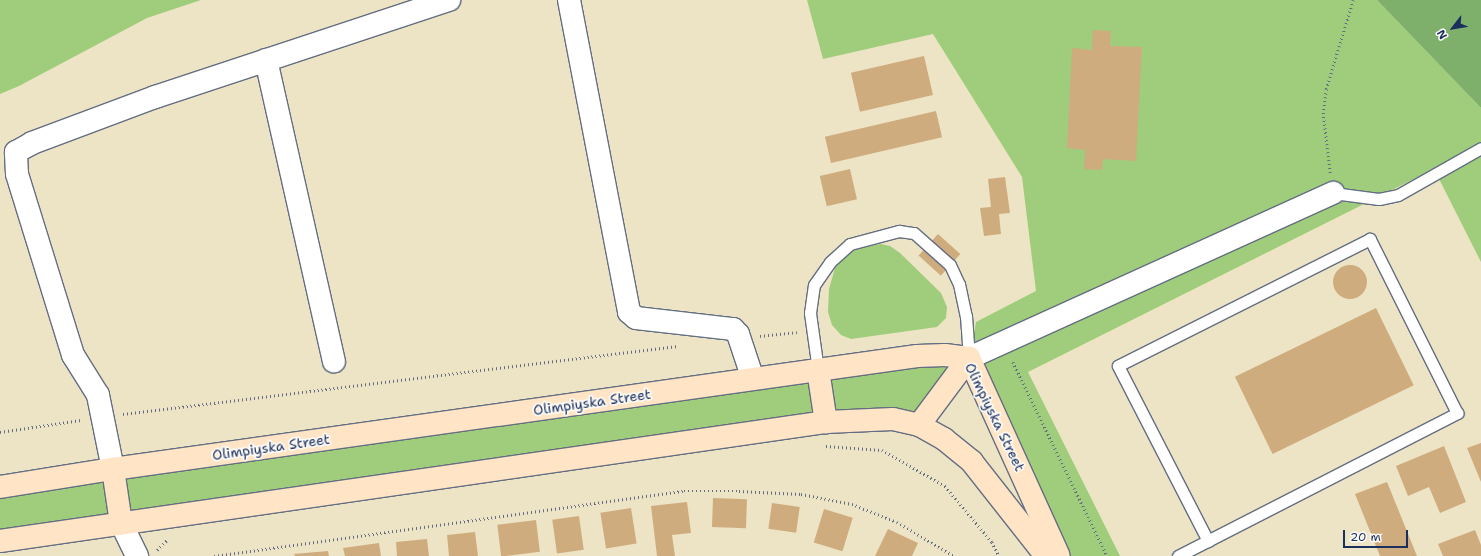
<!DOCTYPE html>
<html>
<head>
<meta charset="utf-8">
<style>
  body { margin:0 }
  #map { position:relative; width:1481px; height:556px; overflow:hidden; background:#ede4c5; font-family:"Shantell Sans",sans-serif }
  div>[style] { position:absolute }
  .green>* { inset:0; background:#9fcd7b }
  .forest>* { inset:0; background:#7fb06b }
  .building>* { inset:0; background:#cfac7e; transform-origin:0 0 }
  .round { border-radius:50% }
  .path>* { height:2.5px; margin-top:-1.25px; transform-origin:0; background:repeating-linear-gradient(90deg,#646e82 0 1px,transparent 0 4px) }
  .roads { filter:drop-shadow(1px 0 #646e82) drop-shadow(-1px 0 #646e82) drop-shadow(0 1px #646e82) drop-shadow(0 -1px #646e82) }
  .lane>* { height:11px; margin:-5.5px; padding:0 5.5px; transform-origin:5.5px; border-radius:5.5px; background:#fff }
  .street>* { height:22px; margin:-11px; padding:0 11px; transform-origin:11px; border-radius:11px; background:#fff }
  .secondary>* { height:22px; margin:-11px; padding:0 11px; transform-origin:11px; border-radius:11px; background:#ffe4c6 }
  span { translate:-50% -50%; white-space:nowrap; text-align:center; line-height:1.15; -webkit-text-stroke:3.5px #fdfcf7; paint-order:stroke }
  .street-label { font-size:14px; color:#1b2f5e }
  .north { position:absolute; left:1433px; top:8px; width:40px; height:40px; -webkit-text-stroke:3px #fdfcf7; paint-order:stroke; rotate:239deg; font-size:11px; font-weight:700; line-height:16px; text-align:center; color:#1b2f5e }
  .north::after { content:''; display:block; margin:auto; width:14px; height:18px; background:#1b2f5e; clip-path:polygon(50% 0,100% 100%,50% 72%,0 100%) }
  .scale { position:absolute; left:1343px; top:530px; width:65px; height:18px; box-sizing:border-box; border:2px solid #1b2f5e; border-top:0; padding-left:5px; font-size:12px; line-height:14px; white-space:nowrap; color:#1b2f5e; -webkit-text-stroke:3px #fdfcf7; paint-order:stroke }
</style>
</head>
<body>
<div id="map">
  <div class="green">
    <i style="clip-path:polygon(0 0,201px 0,147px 18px,19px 86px,0 94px)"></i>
    <i style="clip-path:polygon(807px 0,1377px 0,1481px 108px,1481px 262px,1434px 169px,1028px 372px,1120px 556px,1059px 556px,969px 358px,919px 425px,893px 419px,0 541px,0 487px,969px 358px,976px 322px,1036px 291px,1022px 177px,933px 34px,823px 59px)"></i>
    <i style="clip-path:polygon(881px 244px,890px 246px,900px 253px,941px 293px,947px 307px,946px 318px,937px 327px,851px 339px,841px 335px,832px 325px,828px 312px,829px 289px,835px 268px,843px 256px,857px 248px)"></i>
  </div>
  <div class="forest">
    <i style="clip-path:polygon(1377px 0,1481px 0,1481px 108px)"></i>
  </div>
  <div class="building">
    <i style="clip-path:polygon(1093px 30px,1111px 31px,1110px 46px,1142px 47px,1136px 161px,1103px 159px,1102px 170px,1084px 169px,1085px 150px,1067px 148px,1072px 48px,1092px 50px)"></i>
    <i style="left:924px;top:56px;width:40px;height:75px;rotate:77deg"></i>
    <i style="left:936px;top:111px;width:27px;height:114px;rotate:77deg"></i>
    <i style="left:850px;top:169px;width:31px;height:31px;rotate:77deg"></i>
    <i style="clip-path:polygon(1005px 177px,1010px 213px,999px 214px,1001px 234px,984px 236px,980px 208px,991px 207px,988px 179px)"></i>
    <i style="left:938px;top:234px;width:30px;height:29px;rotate:42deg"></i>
    <i class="round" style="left:1333px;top:265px;width:34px;height:34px"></i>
    <i style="left:1376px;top:308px;width:86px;height:157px;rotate:64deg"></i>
    <i style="clip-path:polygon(1481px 443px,1481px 482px,1467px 448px)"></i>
    <i style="clip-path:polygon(1444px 446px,1466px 502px,1440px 513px,1429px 487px,1408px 496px,1396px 466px)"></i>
    <i style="clip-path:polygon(1387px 482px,1417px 556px,1380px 556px,1355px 494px)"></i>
    <i style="left:713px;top:498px;width:34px;height:29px;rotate:2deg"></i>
    <i style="clip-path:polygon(687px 502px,691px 533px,672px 535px,675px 556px,657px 556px,651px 506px)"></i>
    <i style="left:772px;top:503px;width:28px;height:26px;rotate:8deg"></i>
    <i style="left:631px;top:508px;width:36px;height:31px;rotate:81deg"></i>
    <i style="left:824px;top:509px;width:30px;height:35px;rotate:17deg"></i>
    <i style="left:579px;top:516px;width:34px;height:27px;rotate:82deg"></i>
    <i style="left:536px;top:520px;width:32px;height:39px;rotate:83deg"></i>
    <i style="clip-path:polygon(888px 529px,918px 543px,912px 556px,875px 556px)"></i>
    <i style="clip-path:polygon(1475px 530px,1481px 545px,1481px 556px,1443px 556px,1438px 544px)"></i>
    <i style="clip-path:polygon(475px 532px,478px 556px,449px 556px,447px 535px)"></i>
    <i style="clip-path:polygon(427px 539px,429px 556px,397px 556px,396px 542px)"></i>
    <i style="clip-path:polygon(379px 543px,381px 556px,345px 556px,343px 548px)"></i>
    <i style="clip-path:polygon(328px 551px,329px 556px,295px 556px,294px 554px)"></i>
  </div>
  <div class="path">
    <i style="left:1330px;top:173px;width:59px;rotate:-96.8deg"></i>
    <i style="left:1323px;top:114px;width:25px;rotate:-83deg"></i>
    <i style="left:1326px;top:89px;width:93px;rotate:-73.1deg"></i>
    <i style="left:760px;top:336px;width:37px;rotate:-6deg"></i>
    <i style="left:1013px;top:362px;width:216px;rotate:64.1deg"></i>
    <i style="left:123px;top:414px;width:559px;rotate:-6.99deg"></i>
    <i style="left:0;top:432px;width:82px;rotate:-8.4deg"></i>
    <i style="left:826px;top:446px;width:56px;rotate:4.1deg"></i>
    <i style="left:882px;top:450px;width:73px;rotate:29.7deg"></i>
    <i style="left:945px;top:486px;width:73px;rotate:50deg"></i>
    <i style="left:992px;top:542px;width:16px;rotate:63deg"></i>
    <i style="left:157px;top:550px;width:16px;rotate:-45deg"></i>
    <i style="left:214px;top:556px;width:474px;rotate:-7.9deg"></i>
    <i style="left:684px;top:491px;width:55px"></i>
    <i style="left:739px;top:491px;width:62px;rotate:2.8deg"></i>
    <i style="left:801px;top:494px;width:52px;rotate:11.1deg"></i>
    <i style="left:852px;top:504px;width:48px;rotate:21.8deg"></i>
    <i style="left:897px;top:522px;width:66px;rotate:30.8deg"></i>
  </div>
  <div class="roads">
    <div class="lane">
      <i style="left:1333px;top:193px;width:46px;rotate:7.4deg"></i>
      <i style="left:1379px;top:199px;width:19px;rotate:-12deg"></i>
      <i style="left:1398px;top:195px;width:95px;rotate:-29.5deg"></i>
      <i style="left:818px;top:370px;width:58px;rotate:-98deg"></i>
      <i style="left:810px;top:313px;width:28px;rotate:-82deg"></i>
      <i style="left:814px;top:285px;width:28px;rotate:-55deg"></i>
      <i style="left:830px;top:262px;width:27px;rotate:-42deg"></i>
      <i style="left:850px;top:244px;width:51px;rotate:-14.9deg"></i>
      <i style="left:899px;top:231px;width:15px;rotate:8deg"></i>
      <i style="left:914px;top:233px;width:48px;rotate:41.6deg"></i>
      <i style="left:950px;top:265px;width:21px;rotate:65deg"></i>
      <i style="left:959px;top:284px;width:33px;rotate:78deg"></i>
      <i style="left:966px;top:316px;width:42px;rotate:85.9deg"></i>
      <i style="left:1178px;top:556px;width:314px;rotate:-27.1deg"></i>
      <i style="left:1457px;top:413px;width:195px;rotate:-116.6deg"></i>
      <i style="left:1370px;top:239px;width:282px;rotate:153.3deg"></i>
      <i style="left:1118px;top:366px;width:197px;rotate:62.8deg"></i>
    </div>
    <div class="street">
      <i style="left:569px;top:0;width:318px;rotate:79.1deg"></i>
      <i style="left:629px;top:312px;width:9px;rotate:41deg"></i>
      <i style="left:636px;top:318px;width:98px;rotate:6.5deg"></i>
      <i style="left:733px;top:329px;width:7px;rotate:45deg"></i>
      <i style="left:738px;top:334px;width:47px;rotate:71.6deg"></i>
      <i style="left:266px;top:60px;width:309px;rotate:77.3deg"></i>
      <i style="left:969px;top:358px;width:400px;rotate:-24.4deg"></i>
      <i style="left:113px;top:469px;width:76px;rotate:-101.5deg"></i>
      <i style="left:98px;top:395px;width:47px;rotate:-122deg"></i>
      <i style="left:73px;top:355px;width:189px;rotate:-107.2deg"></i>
      <i style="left:17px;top:174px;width:22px;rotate:-93deg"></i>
      <i style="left:16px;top:152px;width:18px;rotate:-29deg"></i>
      <i style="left:32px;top:143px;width:131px;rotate:-20.5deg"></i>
      <i style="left:155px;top:97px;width:310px;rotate:-18.3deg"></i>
      <i style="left:121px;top:523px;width:37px;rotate:64deg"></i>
    </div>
    <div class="secondary">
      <i style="left:969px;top:358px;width:217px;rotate:65.6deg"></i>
      <i style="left:818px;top:370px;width:53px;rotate:81.3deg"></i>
      <i style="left:919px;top:425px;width:84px;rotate:-53.3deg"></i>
      <i style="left:113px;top:469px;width:55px;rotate:81.6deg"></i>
      <i style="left:0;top:487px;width:114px;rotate:-9.1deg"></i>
      <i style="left:113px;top:469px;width:812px;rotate:-8deg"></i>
      <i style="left:917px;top:356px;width:28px;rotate:-2deg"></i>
      <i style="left:945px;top:355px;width:24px;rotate:7deg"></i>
      <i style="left:0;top:541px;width:835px;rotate:-8.2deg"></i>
      <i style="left:826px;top:422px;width:67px;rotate:-2.6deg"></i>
      <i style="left:893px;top:419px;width:27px;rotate:13deg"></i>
      <i style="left:919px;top:425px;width:29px;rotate:29deg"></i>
      <i style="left:944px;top:439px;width:36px;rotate:39deg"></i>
      <i style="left:972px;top:462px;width:120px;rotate:51.8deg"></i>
    </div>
  </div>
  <div class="street-label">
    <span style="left:592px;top:402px;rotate:-8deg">Olimpiyska Street</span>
    <span style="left:995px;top:417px;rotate:64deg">Olimpiyska Street</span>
    <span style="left:271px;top:447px;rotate:-8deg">Olimpiyska Street</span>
  </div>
  <div class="north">N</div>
  <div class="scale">20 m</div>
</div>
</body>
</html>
